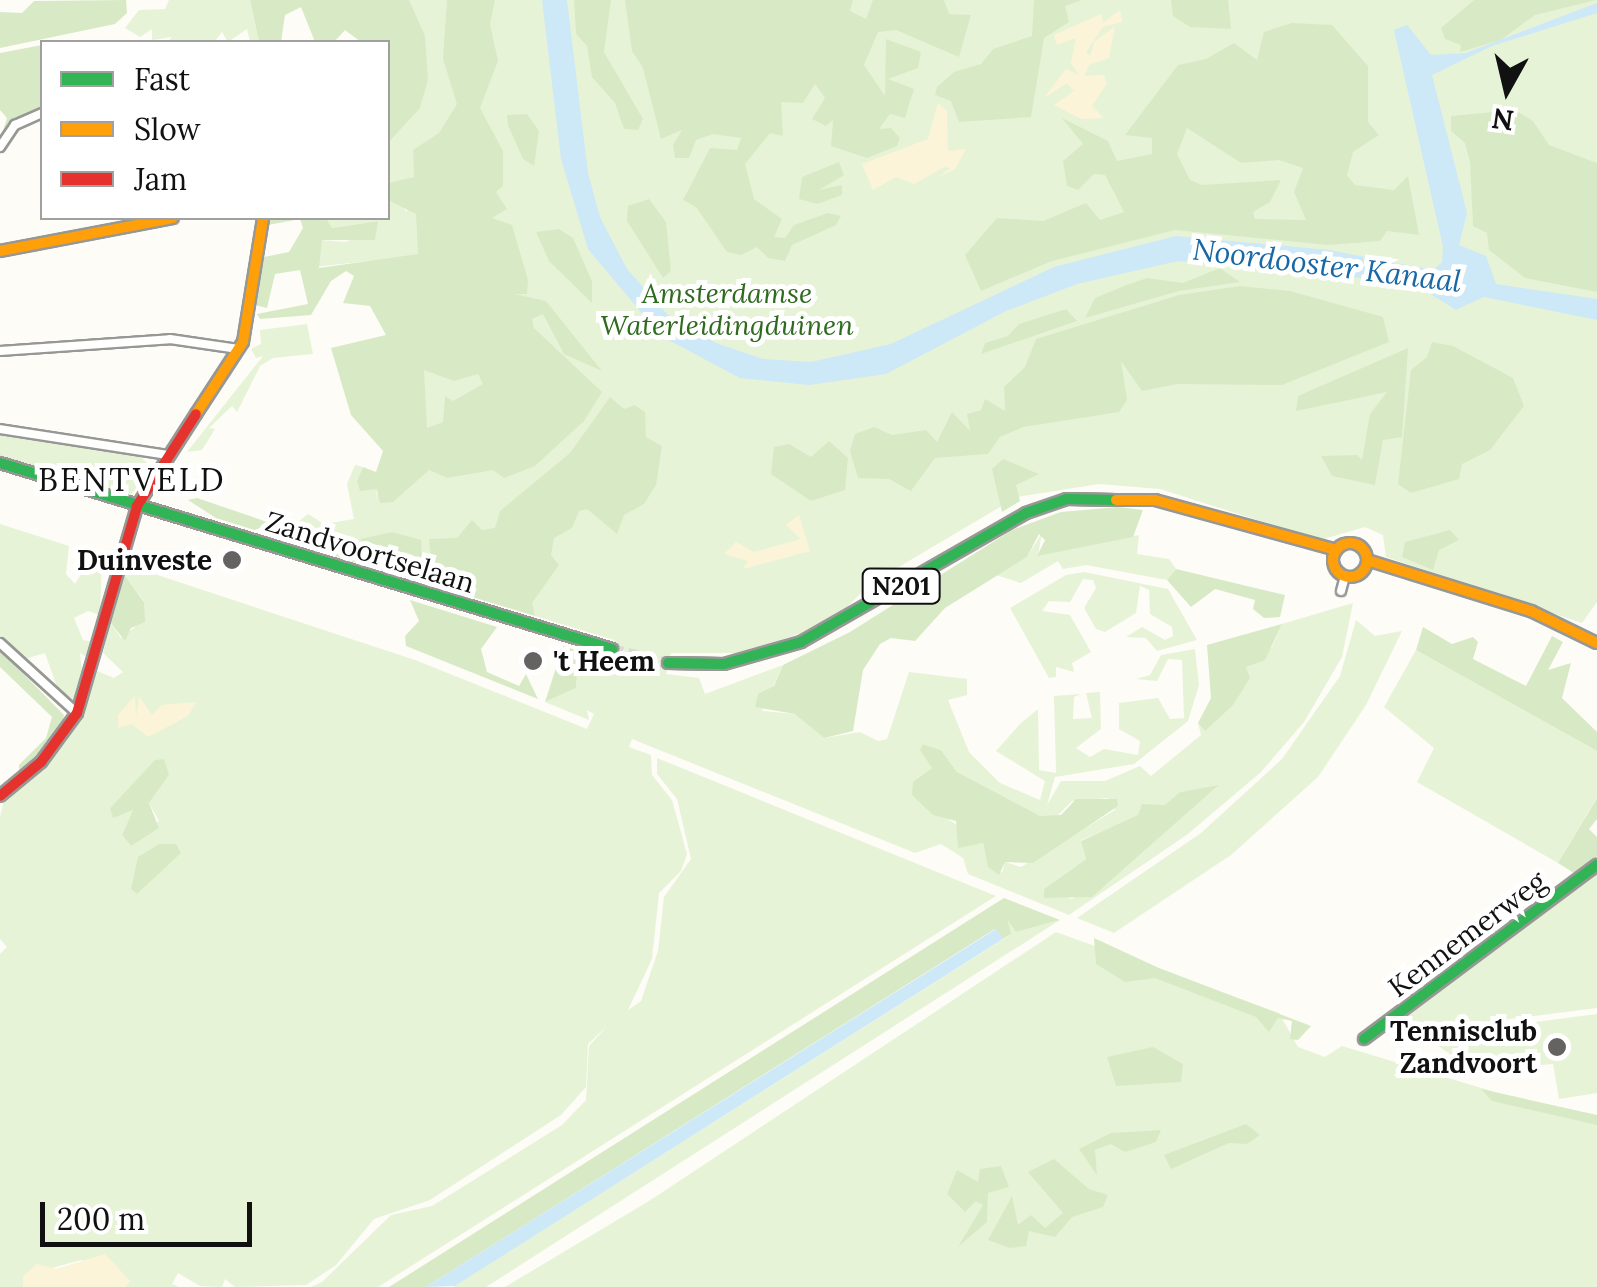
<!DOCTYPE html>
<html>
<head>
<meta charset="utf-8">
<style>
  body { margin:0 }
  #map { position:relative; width:1597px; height:1287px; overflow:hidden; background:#fdfcf7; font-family:Lora,serif }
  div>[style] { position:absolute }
  .green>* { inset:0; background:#e7f3d7 }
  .forest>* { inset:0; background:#d8eac5 }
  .sand>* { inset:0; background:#fcf4d9 }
  .water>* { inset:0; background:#cde8f7 }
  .primary-tunnel>* { height:11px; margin-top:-5.5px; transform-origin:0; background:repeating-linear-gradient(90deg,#dad9d4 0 11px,transparent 0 16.5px) }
  .roads { filter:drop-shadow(2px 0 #979795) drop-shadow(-2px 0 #979795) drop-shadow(0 2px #979795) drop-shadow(0 -2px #979795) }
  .street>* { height:8px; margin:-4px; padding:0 4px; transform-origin:4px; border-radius:4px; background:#fffffe }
  .fast>* { height:10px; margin:-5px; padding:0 5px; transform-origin:5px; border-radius:5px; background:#30b455 }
  .slow>* { height:10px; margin:-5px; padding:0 5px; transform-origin:5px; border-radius:5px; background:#ff9f0a }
  .slow>.ring { margin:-5px; padding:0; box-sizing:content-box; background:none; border:10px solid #ff9f0a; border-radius:50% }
  .jam>* { height:10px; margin:-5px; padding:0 5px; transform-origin:5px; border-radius:5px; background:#e5322d }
  .dots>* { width:28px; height:28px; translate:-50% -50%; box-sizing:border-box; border:5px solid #fff; border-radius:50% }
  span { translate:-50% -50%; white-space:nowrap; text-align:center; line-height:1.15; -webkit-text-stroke:10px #fff; paint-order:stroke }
  .shield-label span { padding:2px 8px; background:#fff; border:2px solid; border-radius:8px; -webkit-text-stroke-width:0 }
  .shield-label { font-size:25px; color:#111; font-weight:700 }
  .park-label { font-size:28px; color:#2f6b1f; font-style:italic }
  .street-label { font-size:28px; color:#111 }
  .poi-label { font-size:28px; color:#111; font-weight:700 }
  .right { translate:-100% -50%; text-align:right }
  .left { translate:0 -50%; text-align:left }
  .water-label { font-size:30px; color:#1768a6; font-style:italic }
  .quarter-label { font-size:32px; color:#111; letter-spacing:2.5px }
  .legend { position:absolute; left:40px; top:40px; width:350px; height:180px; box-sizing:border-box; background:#fff; border:2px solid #a0a0a0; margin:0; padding:12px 18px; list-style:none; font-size:30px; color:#111 }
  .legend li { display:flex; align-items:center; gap:20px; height:50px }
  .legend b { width:50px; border:2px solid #a0a0a0 }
  .north { position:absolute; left:1457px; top:40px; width:100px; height:100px; -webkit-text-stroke:8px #fff; paint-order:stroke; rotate:188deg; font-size:28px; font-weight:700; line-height:40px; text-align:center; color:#111 }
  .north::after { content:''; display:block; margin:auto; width:35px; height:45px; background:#111; clip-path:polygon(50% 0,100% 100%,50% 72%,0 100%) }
  .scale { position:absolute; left:40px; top:1202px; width:212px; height:45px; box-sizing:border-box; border:5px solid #111; border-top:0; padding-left:12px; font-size:30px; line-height:35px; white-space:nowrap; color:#111; -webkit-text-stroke:8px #fff; paint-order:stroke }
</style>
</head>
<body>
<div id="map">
  <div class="green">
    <i style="clip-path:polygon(169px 0,250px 0,259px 42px,250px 42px,247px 29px,228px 42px,222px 32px,215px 41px,167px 42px,172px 37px,152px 40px,152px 29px,140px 37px,125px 28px,139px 10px,165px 9px)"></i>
    <i style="clip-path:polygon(evenodd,401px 0,1597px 0,1597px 602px,1582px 623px,1386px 557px,1383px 535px,1365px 527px,1320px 540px,1160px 489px,1099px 484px,1017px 497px,870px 584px,838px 616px,811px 630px,741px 653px,671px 653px,666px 674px,699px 678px,705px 694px,783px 665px,762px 711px,796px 714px,824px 738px,860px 732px,878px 741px,887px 739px,909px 672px,967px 679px,967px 695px,948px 700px,969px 752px,1000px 783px,1040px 800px,1045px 781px,996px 751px,1020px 724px,1038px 709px,1039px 770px,1056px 773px,1054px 696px,1081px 694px,1074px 697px,1073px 719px,1092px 718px,1086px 693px,1100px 692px,1101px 729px,1076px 748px,1090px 757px,1104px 749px,1138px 755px,1140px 741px,1119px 729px,1119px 703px,1158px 698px,1170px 719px,1184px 718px,1182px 660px,1168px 659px,1157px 681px,1136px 679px,1150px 675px,1161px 655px,1195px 649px,1199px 685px,1188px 721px,1134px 764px,1055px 777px,1047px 805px,1061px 781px,1105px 781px,1140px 766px,1151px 776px,1201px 735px,1198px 723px,1204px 730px,1246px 667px,1272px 647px,1282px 624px,1353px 603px,1342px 657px,1304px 722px,1261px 772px,1188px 834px,1069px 915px,968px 874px,963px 858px,941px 844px,915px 853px,632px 739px,629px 747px,651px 755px,652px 775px,672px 800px,687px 854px,681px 871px,659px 893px,652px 959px,628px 1010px,641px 1001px,658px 951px,664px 897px,691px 859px,677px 799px,657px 774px,657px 758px,996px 896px,378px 1287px,311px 1287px,322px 1282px,391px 1215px,432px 1206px,562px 1125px,586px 1100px,589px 1046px,607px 1026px,588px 1044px,586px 1087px,561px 1115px,430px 1200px,374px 1219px,336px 1265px,306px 1285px,235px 1287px,225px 1279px,222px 1287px,200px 1286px,178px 1273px,172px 1284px,179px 1287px,125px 1287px,130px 1281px,81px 1260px,23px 1276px,23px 1287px,0 1287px,0 954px,7px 947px,0 939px,0 817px,4px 799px,66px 742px,97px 671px,114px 678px,123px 672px,103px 653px,110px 622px,121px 638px,135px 627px,144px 601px,123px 573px,127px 565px,415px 660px,587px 729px,594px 714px,587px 710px,589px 720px,545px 702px,576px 688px,579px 651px,608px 665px,614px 640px,535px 616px,532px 608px,333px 557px,339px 540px,273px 520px,299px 521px,308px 514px,324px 524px,354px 519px,347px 484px,355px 465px,363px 467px,357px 481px,377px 489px,376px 501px,414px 256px,314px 267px,321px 240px,346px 242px,378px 221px,332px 228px,326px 218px,388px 218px,388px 200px,400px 201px,407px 212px,410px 179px,388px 183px,388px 143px,407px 117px,401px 0,923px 744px,941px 750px,957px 772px,1034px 815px,1055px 818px,1072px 801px,1108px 798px,1115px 810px,1021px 867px,1005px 862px,1002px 873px,987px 862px,983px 843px,913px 795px,914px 782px,932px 768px,923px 744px,401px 0,151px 765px,169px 775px,149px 803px,159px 821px,131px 846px,122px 835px,133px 810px,110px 808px,151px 765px,401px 0,1218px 786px,1119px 873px,1072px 899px,1044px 889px,1086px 859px,1081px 840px,1166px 805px,1180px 792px,1218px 786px)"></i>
    <i style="clip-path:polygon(307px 324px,313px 354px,273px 358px,260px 366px,237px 412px,232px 406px,209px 428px,215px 429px,202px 450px,187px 452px,263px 356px,256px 358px,251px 349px,261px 344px,260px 330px)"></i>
    <i style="clip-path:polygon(0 431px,139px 455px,152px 468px,130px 496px,101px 489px,0 459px)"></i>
    <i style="clip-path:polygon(0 524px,69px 546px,66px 574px,75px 584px,93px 554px,102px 557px,100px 615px,88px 611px,74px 618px,83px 640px,94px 642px,90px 659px,80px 653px,83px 680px,76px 701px,58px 690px,45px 653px,25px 659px,0 635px)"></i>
    <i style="clip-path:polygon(1042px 533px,1038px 555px,1139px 535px,1137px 554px,1169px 559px,1176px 569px,1167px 580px,1086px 565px,1063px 569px,1058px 561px,1021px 583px,996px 575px,1027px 557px)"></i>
    <i style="clip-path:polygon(1084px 572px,1168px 589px,1197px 640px,1157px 651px,1146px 638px,1126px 637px,1142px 627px,1165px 640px,1173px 636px,1172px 627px,1150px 614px,1149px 590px,1140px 586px,1136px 613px,1105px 632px,1096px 629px,1084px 608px,1096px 588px,1093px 580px,1083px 579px,1070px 602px,1049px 601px,1042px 611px,1070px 615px,1091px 652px,1072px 663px,1074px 672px,1056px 667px,1056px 677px,1049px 678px,1010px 608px,1066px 575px)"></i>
    <i style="clip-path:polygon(1356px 620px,1375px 636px,1402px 631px,1366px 705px,1318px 777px,1231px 855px,1114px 933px,1077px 918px,1201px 833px,1282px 759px,1340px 676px)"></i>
    <i style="clip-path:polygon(1416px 650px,1597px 751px,1597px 797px,1558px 863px,1417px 782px,1434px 748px,1384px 707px)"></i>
    <i style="clip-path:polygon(1597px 866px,1597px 1008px,1501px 1020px,1496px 1027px,1597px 1014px,1597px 1093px,1559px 1099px,1553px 1064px,1473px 1070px,1402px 1021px,1400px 1017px,1511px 939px)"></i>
    <i style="clip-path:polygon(1060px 920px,486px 1287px,453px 1287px,1010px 935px,1008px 921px,1016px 932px)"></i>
    <i style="clip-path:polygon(1056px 932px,1279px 1013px,1298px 1047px,1325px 1057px,1342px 1046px,1597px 1123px,1597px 1287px,505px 1287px,649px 1201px)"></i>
  </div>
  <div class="forest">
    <i style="clip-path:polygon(126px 0,127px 13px,115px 24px,0 48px,0 12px,22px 13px,34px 1px)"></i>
    <i style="clip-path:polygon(250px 0,409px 0,425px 36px,428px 80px,420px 108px,388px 143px,388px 42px,361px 42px,345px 30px,334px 42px,315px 42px,301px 7px,285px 15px,281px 42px,259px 42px)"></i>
    <i style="clip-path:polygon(evenodd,447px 0,495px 0,490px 24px,498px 61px,480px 108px,503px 151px,503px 186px,496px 192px,507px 209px,492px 218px,512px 225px,528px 280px,527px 294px,515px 294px,546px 301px,602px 371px,564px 354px,543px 314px,532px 319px,534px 328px,602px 392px,584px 421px,535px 466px,504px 478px,493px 470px,447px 478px,429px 470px,393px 502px,380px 503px,377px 489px,360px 491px,357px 481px,363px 467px,376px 472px,383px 451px,351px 415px,331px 348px,386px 335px,370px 306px,343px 303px,354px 276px,346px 271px,331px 281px,311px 315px,260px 319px,257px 314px,308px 304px,300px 270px,275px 274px,267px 308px,255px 305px,264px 257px,289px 252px,303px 228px,300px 219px,268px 225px,269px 218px,326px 218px,332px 228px,378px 221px,375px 240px,322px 240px,319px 268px,418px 254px,416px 214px,388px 200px,388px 183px,414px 177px,413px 150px,439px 133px,457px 104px,443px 59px,447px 0,424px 370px,454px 381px,478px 374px,483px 384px,453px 401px,445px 396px,443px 422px,427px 428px,424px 370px)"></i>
    <i style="clip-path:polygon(574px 0,611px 0,604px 52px,643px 119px,638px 130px,624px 129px,615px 103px,592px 77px,587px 46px,576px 34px)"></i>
    <i style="clip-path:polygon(625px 0,853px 0,850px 11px,866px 19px,873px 0,944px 0,949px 14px,971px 15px,959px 57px,896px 30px,878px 32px,864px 65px,885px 96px,886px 39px,921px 52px,918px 68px,888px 79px,914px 89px,905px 118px,890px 114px,879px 129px,891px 128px,900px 138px,897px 146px,867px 158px,831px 146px,833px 120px,826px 126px,812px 119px,825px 98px,815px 84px,803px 103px,781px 102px,783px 136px,770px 133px,745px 164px,754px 199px,782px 219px,774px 237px,785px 238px,794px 225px,828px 213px,841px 216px,836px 225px,792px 245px,785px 261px,768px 258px,757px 247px,741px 255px,727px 252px,696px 207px,683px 200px,710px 148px,737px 150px,741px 138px,713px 134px,696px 140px,689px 158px,675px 158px,673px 145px,682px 130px,661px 139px,643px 68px,632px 51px)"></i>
    <i style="clip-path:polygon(1034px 0,1082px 0,1065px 6px,1069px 22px,1044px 38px,1031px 117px,959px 122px,951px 101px,935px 95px,937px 87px,954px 72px,981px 64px,993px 49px,1032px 36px)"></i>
    <i style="clip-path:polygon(1171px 0,1228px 0,1231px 29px,1190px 27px,1173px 16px)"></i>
    <i style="clip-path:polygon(1474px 0,1596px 0,1535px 15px,1501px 40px,1460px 52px,1461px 45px,1445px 39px,1441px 28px)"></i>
    <i style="clip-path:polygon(evenodd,1292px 23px,1332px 25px,1368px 66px,1368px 122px,1379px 135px,1353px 152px,1347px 175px,1355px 185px,1394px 190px,1408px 176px,1419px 235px,1387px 231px,1380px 241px,1328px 245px,1175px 230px,1052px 261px,981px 291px,965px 255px,997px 218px,1043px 221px,1086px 203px,1100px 220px,1124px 212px,1105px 175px,1094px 174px,1078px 190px,1067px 186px,1063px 161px,1083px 144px,1062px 118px,1108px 141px,1117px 161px,1152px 154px,1152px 138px,1125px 135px,1178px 65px,1206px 59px,1234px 43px,1257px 60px,1264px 32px,1292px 23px,1187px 128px,1241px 163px,1279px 160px,1303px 168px,1294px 192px,1306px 220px,1255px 219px,1253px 212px,1270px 202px,1281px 180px,1202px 185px,1190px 180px,1177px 154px,1187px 128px)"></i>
    <i style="clip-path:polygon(42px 45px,42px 110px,20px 118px,0 140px,7px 118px,0 110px,0 53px)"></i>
    <i style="clip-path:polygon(1515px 110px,1533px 121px,1549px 145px,1597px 163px,1597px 292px,1525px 278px,1489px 250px,1487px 233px,1473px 226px,1470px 162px,1465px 143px,1451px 131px,1451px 116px)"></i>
    <i style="clip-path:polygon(527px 114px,539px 131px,534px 166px,523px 159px,508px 125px,507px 115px)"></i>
    <i style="clip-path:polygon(839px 162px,844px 175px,819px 190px,842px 185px,842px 195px,817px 204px,799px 199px,802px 177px)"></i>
    <i style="clip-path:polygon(649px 199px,666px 222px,671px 271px,663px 278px,627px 221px,628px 206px)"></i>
    <i style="clip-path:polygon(559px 229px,573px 238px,592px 281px,592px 303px,549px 261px,536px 232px)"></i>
    <i style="clip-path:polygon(1220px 268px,1240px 282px,1179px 291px,1085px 318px,1095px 298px,1124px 286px,1147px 278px,1183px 283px)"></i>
    <i style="clip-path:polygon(1240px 286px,1290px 291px,1383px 317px,1389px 342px,1282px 385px,1177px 384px,1142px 391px,1121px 361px,1127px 400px,1119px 412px,1023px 427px,1000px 437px,988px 454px,935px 458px,911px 491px,889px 479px,858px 478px,850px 451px,855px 434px,874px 427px,892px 435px,926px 430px,937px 442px,952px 412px,970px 431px,967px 414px,981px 410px,985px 399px,1005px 411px,1004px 387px,1025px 367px,1036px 339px,1179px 295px)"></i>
    <i style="clip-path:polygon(1066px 309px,1077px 321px,981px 354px,985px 343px,1008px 336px,1019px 324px)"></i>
    <i style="clip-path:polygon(1432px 342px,1453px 346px,1513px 378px,1524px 406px,1490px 450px,1462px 464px,1459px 479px,1411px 493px,1398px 484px,1411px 370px,1427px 357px)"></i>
    <i style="clip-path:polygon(1408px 348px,1402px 437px,1383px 440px,1375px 485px,1332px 476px,1321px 456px,1357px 455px,1362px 460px,1370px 414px,1387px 392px,1296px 411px,1298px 396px)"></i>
    <i style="clip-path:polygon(610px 397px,624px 409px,635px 405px,645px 412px,646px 437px,662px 446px,656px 485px,644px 504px,624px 515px,617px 534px,587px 509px,579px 511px,572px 528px,554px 538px,551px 555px,559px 565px,532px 603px,535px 616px,347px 559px,349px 549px,372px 556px,360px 539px,392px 532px,421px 540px,423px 570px,432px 573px,429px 539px,457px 538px,472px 520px,482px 530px,495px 528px,500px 511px,570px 453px)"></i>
    <i style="clip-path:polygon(829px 441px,848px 458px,845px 490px,811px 501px,771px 474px,774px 447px,789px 444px,811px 457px)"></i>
    <i style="clip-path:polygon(1003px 459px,1039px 474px,1016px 485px,1020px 501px,1002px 512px,992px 469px)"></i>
    <i style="clip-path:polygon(197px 498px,344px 548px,342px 557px,216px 518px,188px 500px)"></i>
    <i style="clip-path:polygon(1118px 507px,1143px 510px,1133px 537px,1037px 556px,1045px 540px,1039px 534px,1027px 557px,945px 608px,915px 641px,891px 638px,880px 644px,863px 670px,853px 731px,824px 738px,795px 714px,755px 707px,758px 694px,774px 686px,783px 665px,850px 632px,1012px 530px,1061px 512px)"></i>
    <i style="clip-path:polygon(1450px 530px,1459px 540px,1439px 550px,1433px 570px,1402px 557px,1405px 542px)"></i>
    <i style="clip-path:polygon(1176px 569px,1285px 595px,1280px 617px,1264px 618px,1253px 609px,1255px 600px,1215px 589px,1191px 607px,1167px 580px)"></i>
    <i style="clip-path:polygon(123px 573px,144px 602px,145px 622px,131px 628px,125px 641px,110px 622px)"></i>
    <i style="clip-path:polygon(410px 600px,497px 627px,481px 649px,487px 672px,519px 686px,526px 674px,538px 699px,406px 646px,405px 636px,419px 621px)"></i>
    <i style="clip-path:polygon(1282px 624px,1265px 660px,1246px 667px,1250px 678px,1233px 705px,1205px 731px,1198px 723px,1211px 698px,1207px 645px)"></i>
    <i style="clip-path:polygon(1423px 627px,1452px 644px,1473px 637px,1478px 642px,1473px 659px,1526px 686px,1552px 636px,1563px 642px,1548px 670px,1571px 663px,1562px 698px,1597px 732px,1597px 751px,1416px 650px)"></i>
    <i style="clip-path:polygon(563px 646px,579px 651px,576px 688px,545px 702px)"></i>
    <i style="clip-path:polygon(0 650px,64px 715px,61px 728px,19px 775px,19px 765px,46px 738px,52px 717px,0 667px)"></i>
    <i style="clip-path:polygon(923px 744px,941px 750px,957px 772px,1040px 816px,1061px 815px,1076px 799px,1117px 799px,1118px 806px,1033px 863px,1005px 862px,999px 875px,988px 867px,983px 843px,958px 848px,956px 821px,933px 815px,912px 795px,913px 782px,932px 768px,920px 750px)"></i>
    <i style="clip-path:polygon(164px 759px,169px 775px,149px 803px,159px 828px,131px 846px,122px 835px,133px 810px,113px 818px,110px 808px,155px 760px)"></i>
    <i style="clip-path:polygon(1219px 785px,1092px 897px,1044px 898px,1044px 889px,1086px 859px,1081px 841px,1138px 815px,1142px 804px,1165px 805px,1180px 792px)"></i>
    <i style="clip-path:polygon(1597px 798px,1597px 819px,1589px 829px,1597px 837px,1597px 856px,1577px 875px,1558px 863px)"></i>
    <i style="clip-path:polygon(159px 844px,176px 844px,181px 853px,137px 894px,131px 889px,138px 857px)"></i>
    <i style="clip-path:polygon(1004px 898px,1060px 920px,1016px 932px,1008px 921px,1011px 934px,1003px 939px,995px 929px,426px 1287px,389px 1287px)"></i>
    <i style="clip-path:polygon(1094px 938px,1159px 968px,1311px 1026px,1298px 1040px,1290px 1039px,1292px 1021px,1278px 1018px,1269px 1032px,1256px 1017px,1155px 978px,1125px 982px,1096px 964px)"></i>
    <i style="clip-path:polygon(1153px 1047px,1183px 1064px,1181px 1082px,1116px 1086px,1107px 1057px)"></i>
    <i style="clip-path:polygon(1481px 1089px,1597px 1115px,1597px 1125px,1492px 1101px)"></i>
    <i style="clip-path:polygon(1246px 1124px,1260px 1135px,1247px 1144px,1229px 1143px,1171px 1169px,1164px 1155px)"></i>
    <i style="clip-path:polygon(1161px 1130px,1156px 1142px,1125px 1152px,1111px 1144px,1095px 1150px,1097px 1175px,1079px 1149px,1111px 1133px)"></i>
    <i style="clip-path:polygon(1054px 1159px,1089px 1189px,1108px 1195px,1103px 1207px,1072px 1217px,1055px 1237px,1029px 1231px,1026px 1246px,1010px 1248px,988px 1240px,1012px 1196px,1018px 1225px,1031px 1215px,1045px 1228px,1063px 1213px,1028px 1172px)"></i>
    <i style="clip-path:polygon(1001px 1166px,1009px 1187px,988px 1193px,987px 1222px,958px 1247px,983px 1205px,976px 1201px,965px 1212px,947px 1194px,957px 1170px,978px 1182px,980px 1169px)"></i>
  </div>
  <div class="sand">
    <i style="clip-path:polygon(1120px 10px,1122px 22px,1103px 27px,1086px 52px,1090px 56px,1094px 42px,1115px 26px,1109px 58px,1089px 65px,1084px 76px,1104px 75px,1107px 83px,1092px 106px,1104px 118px,1081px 119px,1054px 105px,1074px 91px,1067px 83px,1044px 98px,1066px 69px,1079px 75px,1071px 63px,1076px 38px,1057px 45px,1054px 35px,1101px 14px,1103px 23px)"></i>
    <i style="clip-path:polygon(938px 103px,947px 111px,948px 151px,966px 149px,955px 169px,939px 177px,950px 168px,944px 167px,914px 184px,896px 177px,873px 190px,862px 164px,928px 139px)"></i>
    <i style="clip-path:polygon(799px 515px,810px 551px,743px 569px,748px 561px,724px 554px,736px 542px,754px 552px,801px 539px,786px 525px)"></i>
    <i style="clip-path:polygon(135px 696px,136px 718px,139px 696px,152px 715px,162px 705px,196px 702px,188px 716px,148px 737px,132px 724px,118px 728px,118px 715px)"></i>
    <i style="clip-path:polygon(105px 1254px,130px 1281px,125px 1287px,23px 1287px,23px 1276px,37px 1264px,56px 1269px)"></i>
  </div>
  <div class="water">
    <i style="clip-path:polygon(542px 0,567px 0,588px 173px,600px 217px,627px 269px,667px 314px,716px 343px,763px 359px,811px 362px,891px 344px,1054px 267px,1176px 236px,1329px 250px,1433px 270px,1442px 262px,1443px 247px,1394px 30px,1407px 25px,1431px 55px,1466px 53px,1597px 3px,1597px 13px,1492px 46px,1432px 75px,1467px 213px,1459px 245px,1486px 256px,1496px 284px,1597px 299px,1597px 320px,1484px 297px,1456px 310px,1413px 283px,1178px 261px,1077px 284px,1006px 311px,886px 374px,809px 385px,740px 378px,661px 336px,588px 249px,561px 159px)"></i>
    <i style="clip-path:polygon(996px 929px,1003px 939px,455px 1286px,426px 1287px)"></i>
  </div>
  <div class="primary-tunnel">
    <i style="left:612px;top:649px;width:58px;rotate:14deg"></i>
  </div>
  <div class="roads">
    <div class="street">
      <i style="left:0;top:147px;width:27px;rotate:-56deg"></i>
      <i style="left:15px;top:125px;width:30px;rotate:-24deg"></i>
      <i style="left:0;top:351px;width:170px;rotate:-4deg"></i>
      <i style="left:170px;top:339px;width:69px;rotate:8.4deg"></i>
      <i style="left:0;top:429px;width:169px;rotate:8.8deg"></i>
      <i style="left:1341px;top:591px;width:16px;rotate:-75deg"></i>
      <i style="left:0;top:643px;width:104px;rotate:42.3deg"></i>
    </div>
    <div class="fast">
      <i style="left:0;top:463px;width:640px;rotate:16.91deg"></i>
      <i style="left:668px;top:663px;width:56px;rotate:1deg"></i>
      <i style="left:724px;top:664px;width:80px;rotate:-15.9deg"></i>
      <i style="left:801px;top:642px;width:259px;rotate:-29.8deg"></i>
      <i style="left:1026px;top:513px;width:43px;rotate:-18.9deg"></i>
      <i style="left:1067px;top:499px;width:49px;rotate:1.2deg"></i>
      <i style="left:1364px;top:1039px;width:291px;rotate:-36.8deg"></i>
    </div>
    <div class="slow">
      <i style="left:0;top:251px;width:176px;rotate:-10.8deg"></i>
      <i style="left:196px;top:414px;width:86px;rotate:-56.9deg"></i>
      <i style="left:243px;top:342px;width:126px;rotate:-80.8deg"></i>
      <i style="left:1116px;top:500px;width:39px"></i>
      <i style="left:1155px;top:500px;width:188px;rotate:15.4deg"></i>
      <i class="ring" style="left:1333px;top:543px;width:24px;height:24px"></i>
      <i style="left:1367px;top:560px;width:172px;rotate:17.3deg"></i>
      <i style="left:1531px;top:611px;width:73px;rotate:25.9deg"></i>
    </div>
    <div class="jam">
      <i style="left:0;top:796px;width:53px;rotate:-39.7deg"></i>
      <i style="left:41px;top:762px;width:61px;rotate:-53.7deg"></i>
      <i style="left:77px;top:713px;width:216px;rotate:-73.8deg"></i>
      <i style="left:137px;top:506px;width:109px;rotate:-57.3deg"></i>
    </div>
  </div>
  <div class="dots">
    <i style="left:232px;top:560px;background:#646362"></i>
    <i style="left:533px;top:661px;background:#646362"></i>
    <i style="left:1557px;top:1047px;background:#646362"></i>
  </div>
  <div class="shield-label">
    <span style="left:901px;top:586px">N201</span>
  </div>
  <div class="park-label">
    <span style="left:727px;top:309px">Amsterdamse<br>Waterleidingduinen</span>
  </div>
  <div class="street-label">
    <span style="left:370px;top:552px;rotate:17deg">Zandvoortselaan</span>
    <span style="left:1467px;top:934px;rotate:-37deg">Kennemerweg</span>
  </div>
  <div class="poi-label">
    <span class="right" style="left:212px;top:560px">Duinveste</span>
    <span class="left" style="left:553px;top:661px">'t Heem</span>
    <span class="right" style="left:1537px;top:1047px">Tennisclub<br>Zandvoort</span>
  </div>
  <div class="water-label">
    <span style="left:1327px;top:265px;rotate:7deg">Noordooster Kanaal</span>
  </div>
  <div class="quarter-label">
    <span style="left:132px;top:480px">BENTVELD</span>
  </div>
  <ul class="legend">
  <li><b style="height:12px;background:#30b455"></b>Fast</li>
  <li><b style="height:12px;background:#ff9f0a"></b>Slow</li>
  <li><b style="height:12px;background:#e5322d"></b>Jam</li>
  </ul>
  <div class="north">N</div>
  <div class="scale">200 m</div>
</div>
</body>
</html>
